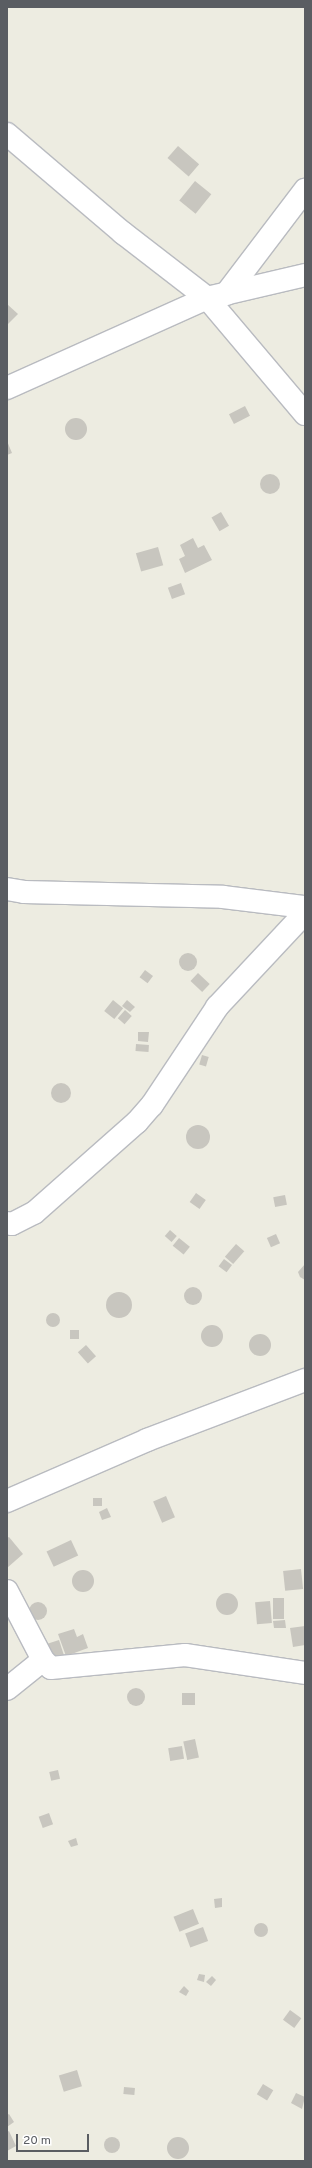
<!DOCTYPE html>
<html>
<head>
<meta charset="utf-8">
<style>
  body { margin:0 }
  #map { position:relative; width:312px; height:2168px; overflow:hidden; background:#edece1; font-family:Overpass,sans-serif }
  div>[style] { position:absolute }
  .building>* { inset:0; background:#c8c6bf; transform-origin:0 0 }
  .round { border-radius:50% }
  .roads { filter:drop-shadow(1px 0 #b9bbc0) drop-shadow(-1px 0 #b9bbc0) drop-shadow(0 1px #b9bbc0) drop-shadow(0 -1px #b9bbc0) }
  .street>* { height:22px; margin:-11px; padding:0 11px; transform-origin:11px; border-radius:11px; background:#fff }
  span { translate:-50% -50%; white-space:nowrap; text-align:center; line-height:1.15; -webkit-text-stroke:3px #fff; paint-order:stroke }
  .frame { position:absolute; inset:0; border:8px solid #5a5d62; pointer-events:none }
  .scale { position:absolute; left:16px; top:2134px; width:73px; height:18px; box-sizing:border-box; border:2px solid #5a5d62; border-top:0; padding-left:5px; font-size:12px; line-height:14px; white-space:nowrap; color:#5a5d62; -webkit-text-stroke:3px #fff; paint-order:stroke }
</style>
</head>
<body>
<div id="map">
  <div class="building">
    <i style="left:178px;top:146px;width:28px;height:16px;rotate:41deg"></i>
    <i style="left:195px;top:181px;width:21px;height:25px;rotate:39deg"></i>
    <i style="clip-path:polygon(7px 304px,18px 314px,7px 325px)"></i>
    <i style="left:245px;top:406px;width:11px;height:18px;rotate:63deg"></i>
    <i class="round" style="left:65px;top:418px;width:22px;height:22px"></i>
    <i style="clip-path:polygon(7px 441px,12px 453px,7px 455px)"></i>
    <i class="round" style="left:260px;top:474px;width:20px;height:20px"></i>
    <i style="left:221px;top:512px;width:16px;height:11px;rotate:60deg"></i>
    <i style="clip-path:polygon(193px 538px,198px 548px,204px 545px,212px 560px,185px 573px,179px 559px,185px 556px,180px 545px)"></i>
    <i style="left:158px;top:547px;width:19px;height:23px;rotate:74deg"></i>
    <i style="left:181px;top:583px;width:12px;height:14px;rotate:70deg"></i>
    <i class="round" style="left:179px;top:953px;width:18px;height:18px"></i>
    <i style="left:145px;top:970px;width:10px;height:9px;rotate:37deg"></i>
    <i style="left:198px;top:973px;width:16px;height:11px;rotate:43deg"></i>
    <i style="left:113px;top:1000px;width:13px;height:14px;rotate:39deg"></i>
    <i style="clip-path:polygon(127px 1000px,135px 1007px,130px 1012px,122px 1006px)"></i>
    <i style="left:125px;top:1010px;width:9px;height:11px;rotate:41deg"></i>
    <i style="clip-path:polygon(138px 1032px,149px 1032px,148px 1042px,138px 1041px)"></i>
    <i style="left:136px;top:1044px;width:13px;height:7px;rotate:4deg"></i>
    <i style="left:202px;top:1055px;width:7px;height:10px;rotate:16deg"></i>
    <i class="round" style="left:51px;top:1083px;width:20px;height:20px"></i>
    <i class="round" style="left:186px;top:1125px;width:24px;height:24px"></i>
    <i style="left:196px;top:1193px;width:12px;height:11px;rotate:35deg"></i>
    <i style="left:285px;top:1195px;width:10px;height:12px;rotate:79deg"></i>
    <i style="left:170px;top:1230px;width:9px;height:8px;rotate:41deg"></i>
    <i style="left:276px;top:1234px;width:10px;height:10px;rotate:66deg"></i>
    <i style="left:179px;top:1238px;width:14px;height:10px;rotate:39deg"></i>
    <i style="left:236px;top:1244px;width:11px;height:17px;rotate:41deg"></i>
    <i style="left:224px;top:1259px;width:10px;height:9px;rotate:37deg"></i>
    <i style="clip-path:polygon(305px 1264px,305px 1280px,300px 1277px,298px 1272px)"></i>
    <i class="round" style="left:184px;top:1287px;width:18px;height:18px"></i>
    <i class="round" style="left:106px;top:1292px;width:26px;height:26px"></i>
    <i class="round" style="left:46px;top:1313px;width:14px;height:14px"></i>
    <i class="round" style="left:201px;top:1325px;width:22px;height:22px"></i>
    <i style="left:70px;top:1330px;width:9px;height:9px"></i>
    <i class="round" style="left:249px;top:1334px;width:22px;height:22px"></i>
    <i style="left:86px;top:1345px;width:15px;height:11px;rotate:48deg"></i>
    <i style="left:166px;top:1496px;width:23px;height:14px;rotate:67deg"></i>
    <i style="left:93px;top:1498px;width:9px;height:8px"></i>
    <i style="clip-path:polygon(107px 1508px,111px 1517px,102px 1520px,99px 1512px)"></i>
    <i style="clip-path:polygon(9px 1537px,23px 1554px,7px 1568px,7px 1538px)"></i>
    <i style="left:71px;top:1540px;width:17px;height:27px;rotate:65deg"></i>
    <i style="left:301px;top:1569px;width:20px;height:18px;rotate:84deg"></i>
    <i class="round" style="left:72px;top:1570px;width:22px;height:22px"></i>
    <i class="round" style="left:216px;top:1593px;width:22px;height:22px"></i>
    <i style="left:273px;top:1598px;width:11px;height:21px"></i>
    <i style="left:270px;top:1601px;width:22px;height:15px;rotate:85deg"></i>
    <i class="round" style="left:29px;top:1602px;width:18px;height:18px"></i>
    <i style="clip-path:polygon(285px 1620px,286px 1628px,274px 1628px,273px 1621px)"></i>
    <i style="clip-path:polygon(305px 1626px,305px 1645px,293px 1647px,290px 1628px)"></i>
    <i style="clip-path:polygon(74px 1629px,77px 1637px,83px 1634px,88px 1648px,66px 1656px,58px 1634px)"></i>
    <i style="left:59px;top:1640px;width:16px;height:13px;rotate:72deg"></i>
    <i class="round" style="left:127px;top:1688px;width:18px;height:18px"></i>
    <i style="left:195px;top:1693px;width:12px;height:13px;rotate:90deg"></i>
    <i style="left:195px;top:1739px;width:19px;height:12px;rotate:78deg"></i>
    <i style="left:182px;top:1746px;width:13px;height:14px;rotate:81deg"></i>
    <i style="left:58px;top:1770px;width:9px;height:9px;rotate:77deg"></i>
    <i style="left:49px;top:1813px;width:12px;height:11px;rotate:70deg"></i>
    <i style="clip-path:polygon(76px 1838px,78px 1845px,71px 1847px,68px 1841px)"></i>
    <i style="clip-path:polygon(222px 1898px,222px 1907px,215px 1908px,214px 1899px)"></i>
    <i style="left:193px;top:1909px;width:16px;height:21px;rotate:68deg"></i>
    <i class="round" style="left:254px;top:1923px;width:14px;height:14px"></i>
    <i style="left:203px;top:1927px;width:15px;height:19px;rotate:70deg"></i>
    <i style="clip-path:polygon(199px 1974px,205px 1975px,204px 1982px,197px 1980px)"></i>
    <i style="clip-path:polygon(212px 1976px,216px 1980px,211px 1986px,206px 1982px)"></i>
    <i style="clip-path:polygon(184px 1986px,189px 1991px,186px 1996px,179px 1992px)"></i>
    <i style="left:290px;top:2010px;width:14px;height:12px;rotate:36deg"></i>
    <i style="left:77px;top:2070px;width:17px;height:19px;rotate:73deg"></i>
    <i style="left:263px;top:2084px;width:12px;height:12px;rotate:31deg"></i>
    <i style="left:124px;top:2087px;width:11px;height:7px;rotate:5deg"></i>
    <i style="clip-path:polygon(296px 2093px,305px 2097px,302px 2109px,291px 2103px)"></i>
    <i style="clip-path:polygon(9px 2114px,14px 2122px,7px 2127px,7px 2115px)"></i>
    <i style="clip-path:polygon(9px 2131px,16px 2146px,7px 2151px,7px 2132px)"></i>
    <i class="round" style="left:104px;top:2137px;width:16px;height:16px"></i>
    <i class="round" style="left:167px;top:2137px;width:22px;height:22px"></i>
  </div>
  <div class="roads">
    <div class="street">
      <i style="left:7px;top:134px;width:153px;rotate:40.5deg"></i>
      <i style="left:123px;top:233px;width:106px;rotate:37.7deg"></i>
      <i style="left:207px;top:298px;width:152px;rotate:49.8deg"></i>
      <i style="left:226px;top:294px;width:131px;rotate:-52.8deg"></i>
      <i style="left:7px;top:388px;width:219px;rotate:-24.2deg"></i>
      <i style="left:207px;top:298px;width:101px;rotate:-13.2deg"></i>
      <i style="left:7px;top:889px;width:17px;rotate:10deg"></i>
      <i style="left:24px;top:892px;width:199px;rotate:1.4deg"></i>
      <i style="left:223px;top:897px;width:83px;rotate:7deg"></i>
      <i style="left:7px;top:1223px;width:5px;rotate:11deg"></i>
      <i style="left:12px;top:1224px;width:25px;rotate:-27deg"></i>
      <i style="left:34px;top:1213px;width:137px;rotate:-41.5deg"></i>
      <i style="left:137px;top:1122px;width:23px;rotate:-49deg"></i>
      <i style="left:152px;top:1105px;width:118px;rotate:-56.4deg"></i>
      <i style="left:217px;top:1007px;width:129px;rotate:-46.9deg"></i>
      <i style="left:7px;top:1501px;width:153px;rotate:-23.5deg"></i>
      <i style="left:147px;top:1440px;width:169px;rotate:-20.8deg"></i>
      <i style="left:7px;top:1591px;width:78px;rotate:62.4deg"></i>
      <i style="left:43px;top:1660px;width:11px;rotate:45deg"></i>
      <i style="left:51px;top:1668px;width:135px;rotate:-5.5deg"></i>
      <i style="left:185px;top:1655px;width:121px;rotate:8.5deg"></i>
      <i style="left:7px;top:1689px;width:46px;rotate:-38.9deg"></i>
    </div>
  </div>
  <div class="frame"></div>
  <div class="scale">20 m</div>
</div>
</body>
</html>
